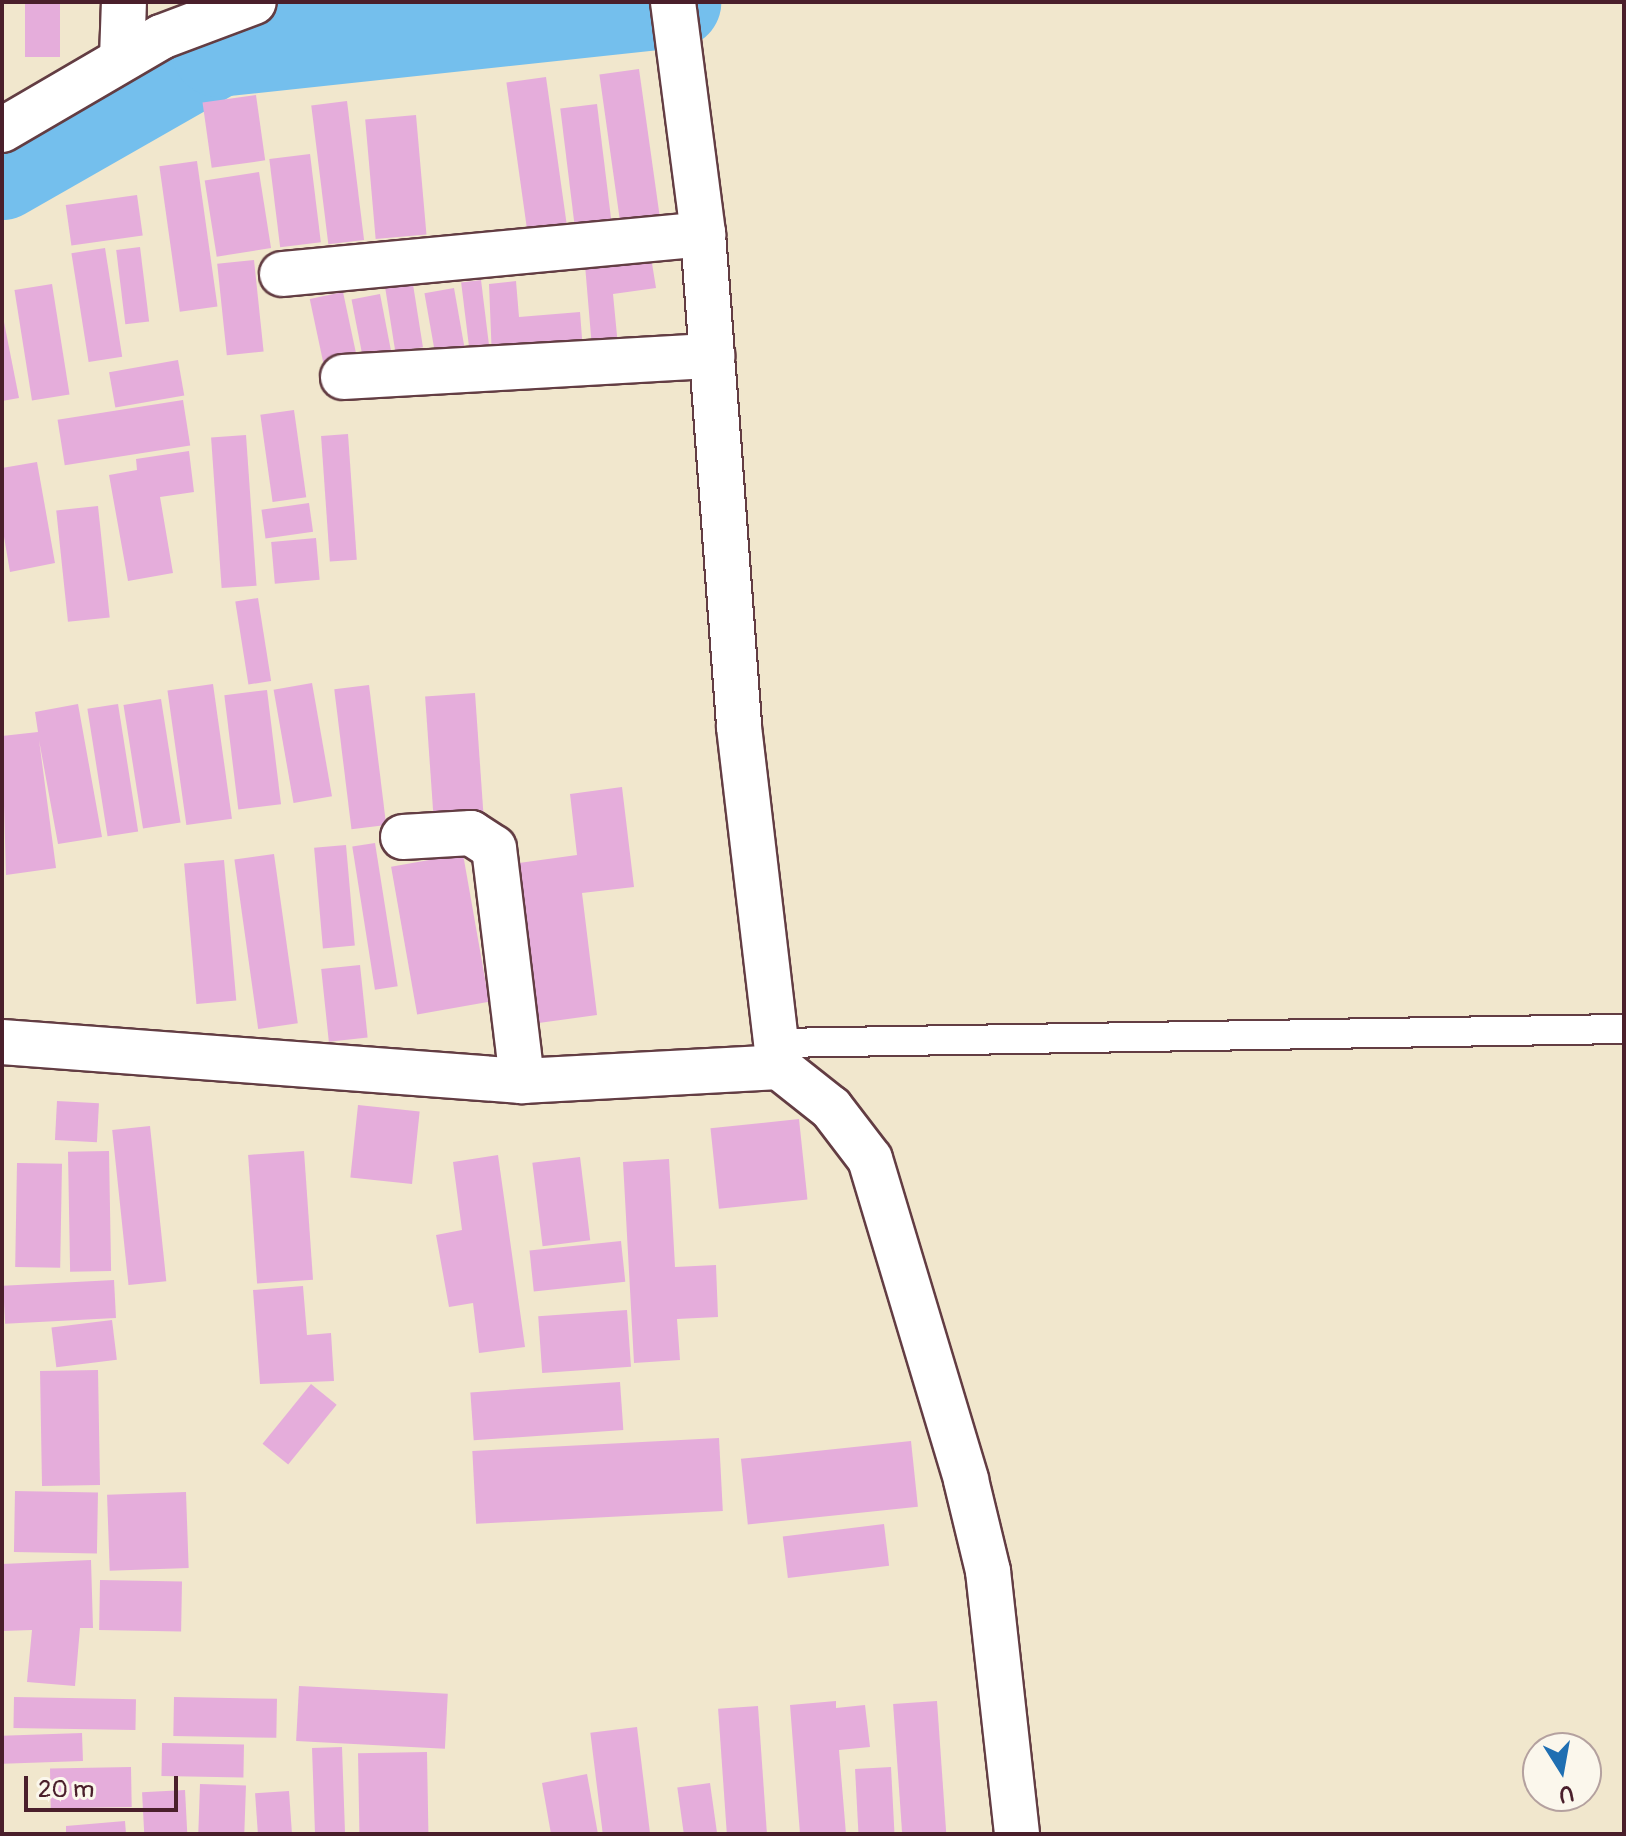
<!DOCTYPE html>
<html>
<head>
<meta charset="utf-8">
<style>
  body { margin:0 }
  #map { position:relative; width:1626px; height:1836px; overflow:hidden; background:#f1e7cd; font-family:Pangolin,sans-serif }
  div>[style] { position:absolute }
  .river>* { height:92px; margin:-46px; padding:0 46px; transform-origin:46px; border-radius:46px; background:#74bfed }
  .building>* { inset:0; background:#e5addb; transform-origin:0 0 }
  .roads { filter:drop-shadow(2px 0 #633d43) drop-shadow(-2px 0 #633d43) drop-shadow(0 2px #633d43) drop-shadow(0 -2px #633d43) }
  .service>* { height:28px; margin:-14px; padding:0 14px; transform-origin:14px; border-radius:14px; background:#fff }
  .minor>* { height:44px; margin:-22px; padding:0 22px; transform-origin:22px; border-radius:22px; background:#fff }
  span { translate:-50% -50%; white-space:nowrap; text-align:center; line-height:1.15; -webkit-text-stroke:7px #fbf7ec; paint-order:stroke }
  .frame { position:absolute; inset:0; border:4px solid #4a1f2b; pointer-events:none }
  .north { position:absolute; left:1522px; top:1732px; width:80px; height:80px; box-sizing:border-box; background:#fbf7ec; border:2px solid #b4a19f; border-radius:50%; rotate:169deg; font-size:22px; font-weight:700; line-height:32px; text-align:center; color:#4a1f2b }
  .north::after { content:''; display:block; margin:auto; width:28px; height:36px; background:#1f6fb2; clip-path:polygon(50% 0,100% 100%,50% 72%,0 100%) }
  .scale { position:absolute; left:24px; top:1776px; width:154px; height:36px; box-sizing:border-box; border:4px solid #4a1f2b; border-top:0; padding-left:10px; font-size:24px; line-height:28px; white-space:nowrap; color:#4a1f2b; -webkit-text-stroke:6px #fbf7ec; paint-order:stroke }
</style>
</head>
<body>
<div id="map">
  <div class="river">
    <i style="left:2px;top:174px;width:249px;rotate:-29.7deg"></i>
    <i style="left:218px;top:51px;width:460px;rotate:-6.1deg"></i>
  </div>
  <div class="building">
    <i style="left:25px;top:2px;width:35px;height:55px"></i>
    <i style="left:639px;top:69px;width:150px;height:40px;rotate:82deg"></i>
    <i style="left:546px;top:77px;width:156px;height:40px;rotate:82deg"></i>
    <i style="left:256px;top:95px;width:66px;height:54px;rotate:82deg"></i>
    <i style="left:347px;top:101px;width:140px;height:36px;rotate:83deg"></i>
    <i style="left:597px;top:104px;width:117px;height:37px;rotate:83deg"></i>
    <i style="left:416px;top:115px;width:120px;height:51px;rotate:85deg"></i>
    <i style="left:310px;top:154px;width:89px;height:41px;rotate:83deg"></i>
    <i style="left:197px;top:161px;width:147px;height:38px;rotate:82deg"></i>
    <i style="left:259px;top:172px;width:77px;height:55px;rotate:81deg"></i>
    <i style="left:137px;top:195px;width:41px;height:72px;rotate:82deg"></i>
    <i style="left:140px;top:247px;width:75px;height:24px;rotate:83deg"></i>
    <i style="left:105px;top:248px;width:110px;height:34px;rotate:81deg"></i>
    <i style="clip-path:polygon(651px 257px,656px 288px,613px 294px,618px 346px,592px 348px,585px 265px)"></i>
    <i style="left:254px;top:260px;width:92px;height:37px;rotate:84deg"></i>
    <i style="left:412px;top:278px;width:70px;height:28px;rotate:81deg"></i>
    <i style="left:481px;top:280px;width:71px;height:20px;rotate:83deg"></i>
    <i style="clip-path:polygon(516px 281px,519px 317px,580px 312px,583px 351px,492px 359px,489px 284px)"></i>
    <i style="left:52px;top:284px;width:112px;height:38px;rotate:81deg"></i>
    <i style="left:454px;top:288px;width:73px;height:30px;rotate:80deg"></i>
    <i style="left:343px;top:292px;width:67px;height:34px;rotate:78deg"></i>
    <i style="left:380px;top:294px;width:60px;height:29px;rotate:79deg"></i>
    <i style="clip-path:polygon(2px 312px,19px 398px,2px 401px)"></i>
    <i style="left:178px;top:360px;width:36px;height:70px;rotate:80deg"></i>
    <i style="left:183px;top:400px;width:46px;height:127px;rotate:81deg"></i>
    <i style="left:294px;top:410px;width:88px;height:34px;rotate:82deg"></i>
    <i style="left:348px;top:434px;width:126px;height:27px;rotate:86deg"></i>
    <i style="left:246px;top:435px;width:151px;height:35px;rotate:86deg"></i>
    <i style="clip-path:polygon(189px 451px,194px 492px,160px 497px,173px 573px,128px 581px,109px 475px,137px 470px,136px 459px)"></i>
    <i style="clip-path:polygon(37px 462px,55px 563px,10px 572px,2px 525px,2px 468px)"></i>
    <i style="left:309px;top:503px;width:29px;height:48px;rotate:82deg"></i>
    <i style="left:98px;top:506px;width:112px;height:42px;rotate:84deg"></i>
    <i style="left:316px;top:538px;width:42px;height:45px;rotate:85deg"></i>
    <i style="left:258px;top:598px;width:84px;height:23px;rotate:81deg"></i>
    <i style="left:312px;top:683px;width:115px;height:39px;rotate:80deg"></i>
    <i style="left:213px;top:684px;width:136px;height:46px;rotate:82deg"></i>
    <i style="left:369px;top:685px;width:141px;height:35px;rotate:83deg"></i>
    <i style="left:267px;top:690px;width:115px;height:43px;rotate:83deg"></i>
    <i style="left:475px;top:693px;width:122px;height:50px;rotate:86deg"></i>
    <i style="left:161px;top:699px;width:125px;height:38px;rotate:81deg"></i>
    <i style="clip-path:polygon(78px 704px,102px 837px,58px 844px,39px 740px,56px 868px,6px 875px,2px 736px,38px 732px,35px 712px)"></i>
    <i style="left:118px;top:704px;width:129px;height:31px;rotate:81deg"></i>
    <i style="clip-path:polygon(622px 787px,634px 887px,582px 893px,597px 1015px,524px 1025px,504px 865px,577px 855px,570px 794px)"></i>
    <i style="left:375px;top:843px;width:145px;height:23px;rotate:81deg"></i>
    <i style="left:346px;top:845px;width:101px;height:32px;rotate:85deg"></i>
    <i style="left:274px;top:854px;width:171px;height:40px;rotate:82deg"></i>
    <i style="left:463px;top:854px;width:150px;height:73px;rotate:80deg"></i>
    <i style="left:224px;top:860px;width:141px;height:40px;rotate:85deg"></i>
    <i style="left:360px;top:965px;width:73px;height:39px;rotate:84deg"></i>
    <i style="left:57px;top:1101px;width:42px;height:39px;rotate:3deg"></i>
    <i style="left:358px;top:1105px;width:62px;height:73px;rotate:6deg"></i>
    <i style="left:799px;top:1119px;width:81px;height:89px;rotate:84deg"></i>
    <i style="left:150px;top:1126px;width:156px;height:38px;rotate:84deg"></i>
    <i style="left:109px;top:1151px;width:120px;height:41px;rotate:89deg"></i>
    <i style="left:304px;top:1151px;width:129px;height:56px;rotate:86deg"></i>
    <i style="clip-path:polygon(498px 1155px,525px 1347px,479px 1353px,473px 1303px,449px 1307px,436px 1235px,462px 1230px,453px 1162px)"></i>
    <i style="left:580px;top:1157px;width:84px;height:48px;rotate:83deg"></i>
    <i style="clip-path:polygon(669px 1159px,675px 1267px,716px 1265px,718px 1317px,677px 1319px,680px 1360px,634px 1363px,623px 1162px)"></i>
    <i style="left:17px;top:1163px;width:45px;height:104px;rotate:1deg"></i>
    <i style="left:621px;top:1241px;width:41px;height:92px;rotate:84deg"></i>
    <i style="left:114px;top:1280px;width:38px;height:111px;rotate:87deg"></i>
    <i style="clip-path:polygon(303px 1286px,307px 1335px,331px 1333px,334px 1381px,260px 1384px,253px 1290px)"></i>
    <i style="left:627px;top:1310px;width:57px;height:89px;rotate:86deg"></i>
    <i style="left:112px;top:1320px;width:40px;height:61px;rotate:83deg"></i>
    <i style="left:98px;top:1370px;width:115px;height:58px;rotate:89deg"></i>
    <i style="left:620px;top:1382px;width:48px;height:150px;rotate:86deg"></i>
    <i style="left:311px;top:1384px;width:33px;height:77px;rotate:39deg"></i>
    <i style="left:719px;top:1438px;width:73px;height:247px;rotate:87deg"></i>
    <i style="left:911px;top:1441px;width:66px;height:171px;rotate:84deg"></i>
    <i style="left:15px;top:1491px;width:83px;height:61px;rotate:1deg"></i>
    <i style="left:186px;top:1492px;width:76px;height:79px;rotate:88deg"></i>
    <i style="left:884px;top:1524px;width:42px;height:102px;rotate:83deg"></i>
    <i style="clip-path:polygon(91px 1560px,93px 1628px,80px 1628px,75px 1686px,27px 1682px,32px 1630px,2px 1631px,2px 1564px)"></i>
    <i style="left:100px;top:1580px;width:82px;height:50px;rotate:1deg"></i>
    <i style="left:299px;top:1686px;width:149px;height:55px;rotate:3deg"></i>
    <i style="left:14px;top:1697px;width:122px;height:31px;rotate:1deg"></i>
    <i style="left:174px;top:1697px;width:103px;height:39px;rotate:1deg"></i>
    <i style="clip-path:polygon(836px 1701px,836px 1708px,865px 1705px,870px 1747px,839px 1750px,846px 1834px,800px 1834px,790px 1705px)"></i>
    <i style="left:937px;top:1701px;width:133px;height:44px;rotate:86deg"></i>
    <i style="left:758px;top:1706px;width:128px;height:40px;rotate:86deg"></i>
    <i style="left:637px;top:1727px;width:108px;height:47px;rotate:83deg"></i>
    <i style="left:82px;top:1733px;width:28px;height:80px;rotate:88deg"></i>
    <i style="left:162px;top:1743px;width:82px;height:33px;rotate:1deg"></i>
    <i style="left:342px;top:1747px;width:87px;height:30px;rotate:88deg"></i>
    <i style="left:427px;top:1752px;width:82px;height:69px;rotate:89deg"></i>
    <i style="left:131px;top:1767px;width:40px;height:81px;rotate:89deg"></i>
    <i style="left:891px;top:1767px;width:67px;height:36px;rotate:87deg"></i>
    <i style="clip-path:polygon(587px 1774px,598px 1834px,551px 1834px,542px 1783px)"></i>
    <i style="left:710px;top:1783px;width:51px;height:33px;rotate:82deg"></i>
    <i style="left:200px;top:1784px;width:46px;height:49px;rotate:2deg"></i>
    <i style="left:185px;top:1790px;width:44px;height:43px;rotate:87deg"></i>
    <i style="left:289px;top:1791px;width:43px;height:34px;rotate:86deg"></i>
    <i style="clip-path:polygon(125px 1821px,126px 1834px,66px 1834px,66px 1826px)"></i>
  </div>
  <div class="roads">
    <div class="service">
      <i style="left:778px;top:1043px;width:846px;rotate:-0.95deg"></i>
    </div>
    <div class="minor">
      <i style="left:673px;top:2px;width:234px;rotate:82.6deg"></i>
      <i style="left:703px;top:234px;width:494px;rotate:85.8deg"></i>
      <i style="left:739px;top:727px;width:342px;rotate:83.3deg"></i>
      <i style="left:122px;top:58px;width:56px;rotate:-88deg"></i>
      <i style="left:2px;top:130px;width:184px;rotate:-30.3deg"></i>
      <i style="left:161px;top:37px;width:99px;rotate:-20.6deg"></i>
      <i style="left:282px;top:274px;width:423px;rotate:-5.4deg"></i>
      <i style="left:343px;top:377px;width:370px;rotate:-3.3deg"></i>
      <i style="left:403px;top:837px;width:68px;rotate:-3.4deg"></i>
      <i style="left:471px;top:833px;width:27px;rotate:33deg"></i>
      <i style="left:494px;top:848px;width:235px;rotate:83.1deg"></i>
      <i style="left:2px;top:1042px;width:521px;rotate:4.29deg"></i>
      <i style="left:522px;top:1081px;width:257px;rotate:-3.1deg"></i>
      <i style="left:779px;top:1067px;width:66px;rotate:38.3deg"></i>
      <i style="left:831px;top:1108px;width:64px;rotate:52.6deg"></i>
      <i style="left:870px;top:1159px;width:335px;rotate:73.3deg"></i>
      <i style="left:966px;top:1480px;width:94px;rotate:76.4deg"></i>
      <i style="left:988px;top:1571px;width:265px;rotate:83.7deg"></i>
    </div>
  </div>
  <div class="frame"></div>
  <div class="north">U</div>
  <div class="scale">20 m</div>
</div>
</body>
</html>
